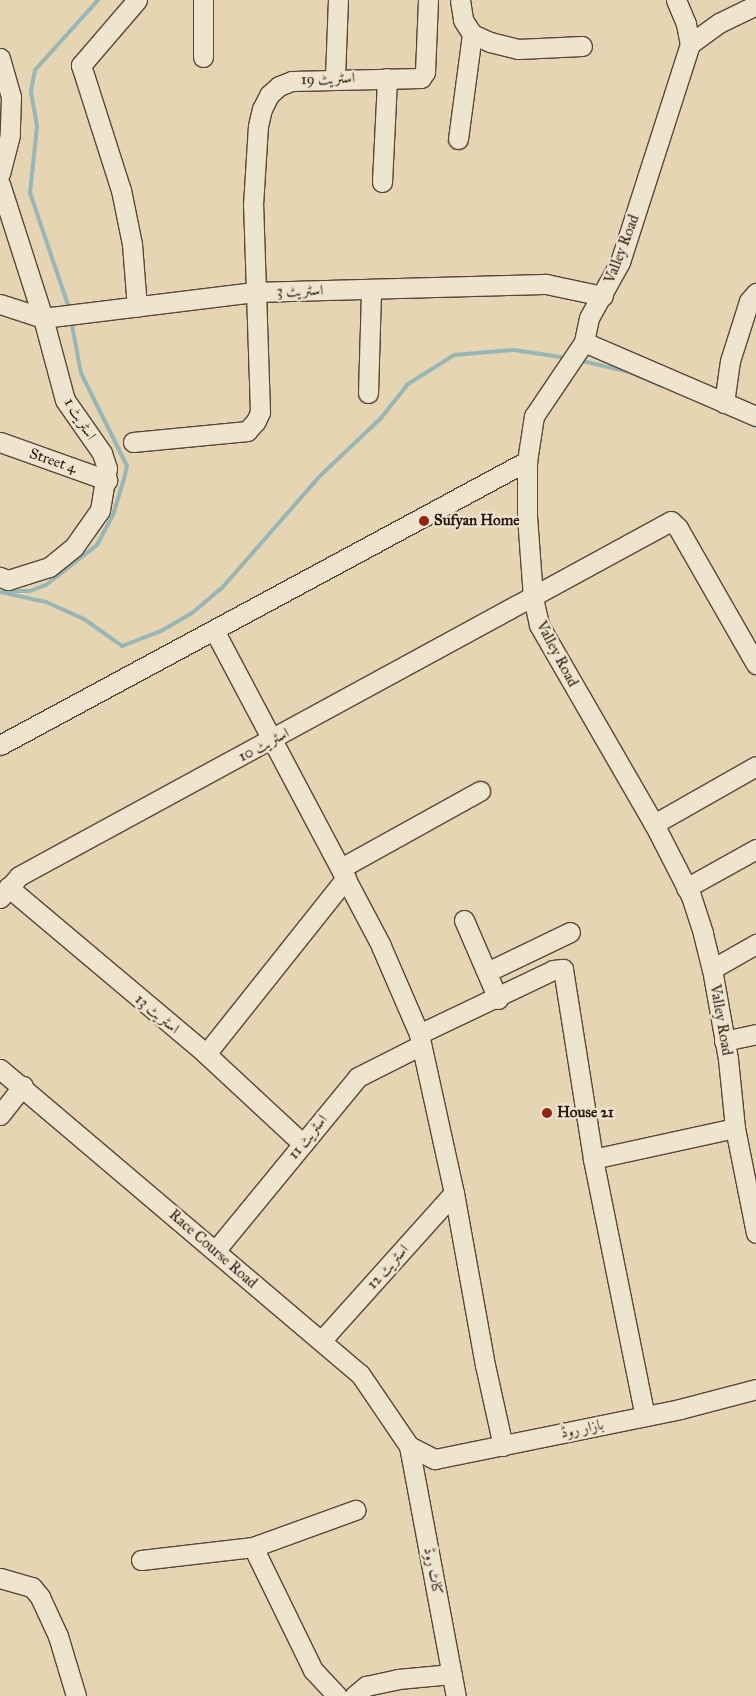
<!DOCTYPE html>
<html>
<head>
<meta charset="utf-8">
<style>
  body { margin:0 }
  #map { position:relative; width:756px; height:1696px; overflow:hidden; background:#e6d5b3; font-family:"IM FELL Great Primer",Amiri,serif }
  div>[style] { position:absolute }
  .stream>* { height:4px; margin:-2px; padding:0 2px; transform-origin:2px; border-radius:2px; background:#99b6b6 }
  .roads { filter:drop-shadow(1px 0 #584738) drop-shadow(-1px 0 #584738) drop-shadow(0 1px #584738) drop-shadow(0 -1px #584738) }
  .minor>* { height:19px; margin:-9.5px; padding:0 9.5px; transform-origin:9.5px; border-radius:9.5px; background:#efe4ce }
  .dots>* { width:14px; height:14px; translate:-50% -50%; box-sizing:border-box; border:2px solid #efe4ce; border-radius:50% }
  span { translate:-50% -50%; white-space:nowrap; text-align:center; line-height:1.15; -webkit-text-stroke:4.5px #efe4ce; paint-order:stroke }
  .street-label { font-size:15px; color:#28180f }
  .poi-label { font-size:15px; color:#28180f; font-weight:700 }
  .left { translate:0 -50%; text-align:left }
</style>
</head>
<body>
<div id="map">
  <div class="stream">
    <i style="left:69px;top:308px;width:121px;rotate:-108.7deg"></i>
    <i style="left:30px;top:193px;width:67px;rotate:-84deg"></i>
    <i style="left:37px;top:126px;width:36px;rotate:-100deg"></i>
    <i style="left:31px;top:91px;width:21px;rotate:-79deg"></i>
    <i style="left:35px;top:70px;width:94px;rotate:-48deg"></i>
    <i style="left:578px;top:360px;width:52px;rotate:13.2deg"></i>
    <i style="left:629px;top:372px;width:36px;rotate:23deg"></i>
    <i style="left:747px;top:422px;width:10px;rotate:24deg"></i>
    <i style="left:6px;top:591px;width:24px"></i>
    <i style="left:30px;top:591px;width:17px;rotate:-21deg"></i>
    <i style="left:46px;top:585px;width:65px;rotate:-38.1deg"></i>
    <i style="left:97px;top:545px;width:34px;rotate:-62deg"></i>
    <i style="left:113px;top:515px;width:38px;rotate:-73deg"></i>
    <i style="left:124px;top:479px;width:13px;rotate:-77deg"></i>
    <i style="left:127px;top:466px;width:104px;rotate:-116.3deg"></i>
    <i style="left:81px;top:373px;width:54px;rotate:-100.7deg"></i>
    <i style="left:0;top:592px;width:47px;rotate:12.3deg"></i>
    <i style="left:46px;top:602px;width:42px;rotate:24.1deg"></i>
    <i style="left:84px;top:619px;width:47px;rotate:35.4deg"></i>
    <i style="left:122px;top:646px;width:42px;rotate:-21deg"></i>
    <i style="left:161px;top:631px;width:36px;rotate:-30deg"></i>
    <i style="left:192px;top:613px;width:38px;rotate:-40deg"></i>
    <i style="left:221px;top:589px;width:149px;rotate:-48.8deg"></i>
    <i style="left:319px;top:477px;width:86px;rotate:-43.6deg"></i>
    <i style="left:381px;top:418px;width:43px;rotate:-51.5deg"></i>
    <i style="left:408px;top:384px;width:54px;rotate:-32.2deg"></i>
    <i style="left:454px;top:355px;width:60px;rotate:-4.8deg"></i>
    <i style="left:514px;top:350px;width:54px;rotate:8.6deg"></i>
  </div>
  <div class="roads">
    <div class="minor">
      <i style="left:137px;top:0;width:86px;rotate:130.7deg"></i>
      <i style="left:81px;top:65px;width:131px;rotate:72.3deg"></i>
      <i style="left:121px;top:190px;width:55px;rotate:78.5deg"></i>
      <i style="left:132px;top:244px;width:63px;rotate:85.5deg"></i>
      <i style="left:203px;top:0;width:57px;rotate:90deg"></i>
      <i style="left:460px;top:0;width:20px;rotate:81deg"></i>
      <i style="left:463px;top:20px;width:17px;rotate:57deg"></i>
      <i style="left:472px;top:34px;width:20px;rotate:24deg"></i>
      <i style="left:490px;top:42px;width:29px;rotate:14deg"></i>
      <i style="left:518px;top:49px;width:64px;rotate:-2.7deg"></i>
      <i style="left:676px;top:0;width:26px;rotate:67deg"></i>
      <i style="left:686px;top:24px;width:20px;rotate:79deg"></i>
      <i style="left:690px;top:44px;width:229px;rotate:107.8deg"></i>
      <i style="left:620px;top:262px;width:64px;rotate:119deg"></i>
      <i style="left:589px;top:318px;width:25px;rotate:102deg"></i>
      <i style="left:584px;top:342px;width:89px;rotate:124deg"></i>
      <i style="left:534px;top:416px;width:46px;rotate:98.8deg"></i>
      <i style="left:527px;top:461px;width:55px;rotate:90deg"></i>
      <i style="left:527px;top:516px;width:82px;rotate:85.8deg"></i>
      <i style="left:533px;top:598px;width:28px;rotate:77deg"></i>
      <i style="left:539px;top:625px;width:230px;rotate:60deg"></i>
      <i style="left:654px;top:824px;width:81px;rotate:62.8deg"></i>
      <i style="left:691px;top:896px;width:40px;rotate:72deg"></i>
      <i style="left:703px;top:934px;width:36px;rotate:76deg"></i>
      <i style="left:712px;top:969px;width:91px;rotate:79.9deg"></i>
      <i style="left:728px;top:1059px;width:69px;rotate:84.2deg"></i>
      <i style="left:735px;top:1128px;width:107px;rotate:78.7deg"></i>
      <i style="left:690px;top:44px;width:36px;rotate:-36deg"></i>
      <i style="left:719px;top:23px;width:41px;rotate:-25.9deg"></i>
      <i style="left:0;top:58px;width:41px;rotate:74.2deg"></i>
      <i style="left:11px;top:97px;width:38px;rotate:92deg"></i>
      <i style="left:10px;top:135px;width:40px;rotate:104.4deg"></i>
      <i style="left:335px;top:77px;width:77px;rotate:-87.8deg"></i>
      <i style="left:458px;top:139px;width:106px;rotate:-82.4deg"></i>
      <i style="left:382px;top:182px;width:104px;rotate:-87.2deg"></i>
      <i style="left:0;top:184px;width:141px;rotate:72.2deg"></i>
      <i style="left:43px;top:318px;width:85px;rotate:75deg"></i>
      <i style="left:65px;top:400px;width:65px;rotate:55.1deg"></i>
      <i style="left:102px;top:453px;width:16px;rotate:72deg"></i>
      <i style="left:107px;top:468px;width:43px;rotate:99.5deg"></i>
      <i style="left:100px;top:510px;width:45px;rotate:125.1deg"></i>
      <i style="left:74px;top:547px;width:32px;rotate:141deg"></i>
      <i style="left:49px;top:567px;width:43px;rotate:162.4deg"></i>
      <i style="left:8px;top:580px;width:9px;rotate:-159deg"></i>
      <i style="left:0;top:304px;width:45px;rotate:18deg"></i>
      <i style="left:43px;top:318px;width:213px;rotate:-7deg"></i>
      <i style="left:254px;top:292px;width:292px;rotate:-1.6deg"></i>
      <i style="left:546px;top:284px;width:58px;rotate:11.9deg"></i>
      <i style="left:584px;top:342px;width:187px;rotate:23.3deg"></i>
      <i style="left:368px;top:393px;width:103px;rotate:-88.3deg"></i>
      <i style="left:724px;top:403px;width:42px;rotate:-81.9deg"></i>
      <i style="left:730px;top:361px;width:63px;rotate:-72.4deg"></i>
      <i style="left:749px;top:301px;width:11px;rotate:-49deg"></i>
      <i style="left:0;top:442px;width:114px;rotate:19.6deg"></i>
      <i style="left:133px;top:442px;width:115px;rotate:-5.5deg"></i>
      <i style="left:247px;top:431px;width:13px;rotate:-48deg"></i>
      <i style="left:256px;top:421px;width:10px;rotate:-66deg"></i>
      <i style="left:260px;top:412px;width:207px;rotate:-91.9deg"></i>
      <i style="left:253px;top:205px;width:79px;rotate:-86.4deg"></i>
      <i style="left:258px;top:126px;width:17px;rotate:-77deg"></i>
      <i style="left:262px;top:109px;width:16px;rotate:-63deg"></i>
      <i style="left:269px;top:95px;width:13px;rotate:-42deg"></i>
      <i style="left:279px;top:86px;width:14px;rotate:-21deg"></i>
      <i style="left:292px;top:81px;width:129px;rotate:-1.3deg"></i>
      <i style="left:421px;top:78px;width:7px;rotate:-56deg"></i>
      <i style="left:425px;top:72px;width:72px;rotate:-87.6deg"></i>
      <i style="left:214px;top:630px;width:357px;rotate:62.1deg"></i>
      <i style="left:381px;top:946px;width:96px;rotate:66.6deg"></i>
      <i style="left:419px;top:1034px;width:163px;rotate:77.6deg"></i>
      <i style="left:454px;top:1193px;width:175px;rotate:79.8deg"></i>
      <i style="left:485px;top:1365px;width:83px;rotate:77.5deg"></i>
      <i style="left:0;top:745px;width:599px;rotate:-28.32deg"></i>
      <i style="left:654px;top:824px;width:117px;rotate:-29.6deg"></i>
      <i style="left:341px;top:868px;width:159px;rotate:-29deg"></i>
      <i style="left:8px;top:887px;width:259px;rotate:40.1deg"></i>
      <i style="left:206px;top:1054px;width:132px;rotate:42.9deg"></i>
      <i style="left:686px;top:888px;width:80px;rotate:-29.1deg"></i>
      <i style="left:0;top:898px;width:29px;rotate:-49deg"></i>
      <i style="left:19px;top:876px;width:742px;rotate:-28.57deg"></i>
      <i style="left:671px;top:521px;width:10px;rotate:45deg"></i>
      <i style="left:678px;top:528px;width:157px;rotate:60.2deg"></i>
      <i style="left:464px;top:920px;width:86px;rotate:66.7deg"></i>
      <i style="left:712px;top:969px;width:51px;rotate:-29.6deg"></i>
      <i style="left:487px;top:972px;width:92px;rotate:-25.7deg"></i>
      <i style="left:419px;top:1034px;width:148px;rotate:-25.5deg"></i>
      <i style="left:553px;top:970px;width:10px;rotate:-6deg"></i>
      <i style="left:563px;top:969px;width:192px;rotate:81deg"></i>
      <i style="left:593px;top:1159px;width:262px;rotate:78.6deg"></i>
      <i style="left:724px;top:1041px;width:33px;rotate:-12deg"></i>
      <i style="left:206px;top:1054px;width:225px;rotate:-51.5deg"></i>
      <i style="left:0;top:1069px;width:472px;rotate:40.3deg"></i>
      <i style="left:360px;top:1374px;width:87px;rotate:55.8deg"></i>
      <i style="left:409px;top:1446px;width:254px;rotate:79.4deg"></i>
      <i style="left:0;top:1115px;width:37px;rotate:-52deg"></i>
      <i style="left:593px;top:1159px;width:145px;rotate:-12.3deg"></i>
      <i style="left:215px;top:1251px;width:225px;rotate:-50.6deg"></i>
      <i style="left:358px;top:1077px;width:68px;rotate:-26.9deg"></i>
      <i style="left:321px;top:1341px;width:199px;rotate:-48.1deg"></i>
      <i style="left:409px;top:1446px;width:29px;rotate:27deg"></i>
      <i style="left:435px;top:1459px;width:250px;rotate:-11.5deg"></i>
      <i style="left:680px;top:1409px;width:79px;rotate:-14.7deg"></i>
      <i style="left:253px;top:1547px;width:137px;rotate:64deg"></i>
      <i style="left:313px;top:1670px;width:35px;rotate:47deg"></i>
      <i style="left:141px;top:1560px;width:113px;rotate:-6.6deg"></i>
      <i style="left:253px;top:1547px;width:109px;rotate:-19.9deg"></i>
      <i style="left:0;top:1578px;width:33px;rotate:16deg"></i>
      <i style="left:32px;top:1587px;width:13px;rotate:51deg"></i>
      <i style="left:40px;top:1597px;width:43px;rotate:65.2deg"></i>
      <i style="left:58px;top:1636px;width:63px;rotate:73.3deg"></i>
      <i style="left:354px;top:1696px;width:16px;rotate:-40deg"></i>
      <i style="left:366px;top:1686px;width:33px;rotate:-12deg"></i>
      <i style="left:398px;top:1679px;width:54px;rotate:-5.3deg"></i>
    </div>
  </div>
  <div class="dots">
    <i style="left:424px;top:521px;background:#8f2418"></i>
    <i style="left:547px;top:1113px;background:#8f2418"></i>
  </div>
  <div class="street-label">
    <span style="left:328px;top:79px;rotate:-2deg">اسٹریٹ 19</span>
    <span style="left:622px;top:249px;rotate:-69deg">Valley Road</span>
    <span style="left:300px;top:291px;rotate:-1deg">اسٹریٹ 3</span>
    <span style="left:80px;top:419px;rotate:58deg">اسٹریٹ 1</span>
    <span style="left:53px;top:461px;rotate:19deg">Street 4</span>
    <span style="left:557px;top:654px;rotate:62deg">Valley Road</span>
    <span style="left:264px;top:745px;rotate:-28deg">اسٹریٹ 10</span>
    <span style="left:157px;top:1014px;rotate:40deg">اسٹریٹ 13</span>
    <span style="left:721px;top:1020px;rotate:80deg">Valley Road</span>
    <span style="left:308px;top:1137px;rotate:-51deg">اسٹریٹ 11</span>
    <span style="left:213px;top:1249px;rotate:41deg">Race Course Road</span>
    <span style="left:388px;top:1267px;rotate:-48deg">اسٹریٹ 12</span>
    <span style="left:582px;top:1429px;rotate:-12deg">بازار روڈ</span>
    <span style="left:433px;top:1571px;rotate:79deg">کناٹ روڈ</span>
  </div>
  <div class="poi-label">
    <span class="left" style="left:434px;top:521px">Sufyan Home</span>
    <span class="left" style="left:557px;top:1113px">House 21</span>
  </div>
</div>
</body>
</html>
